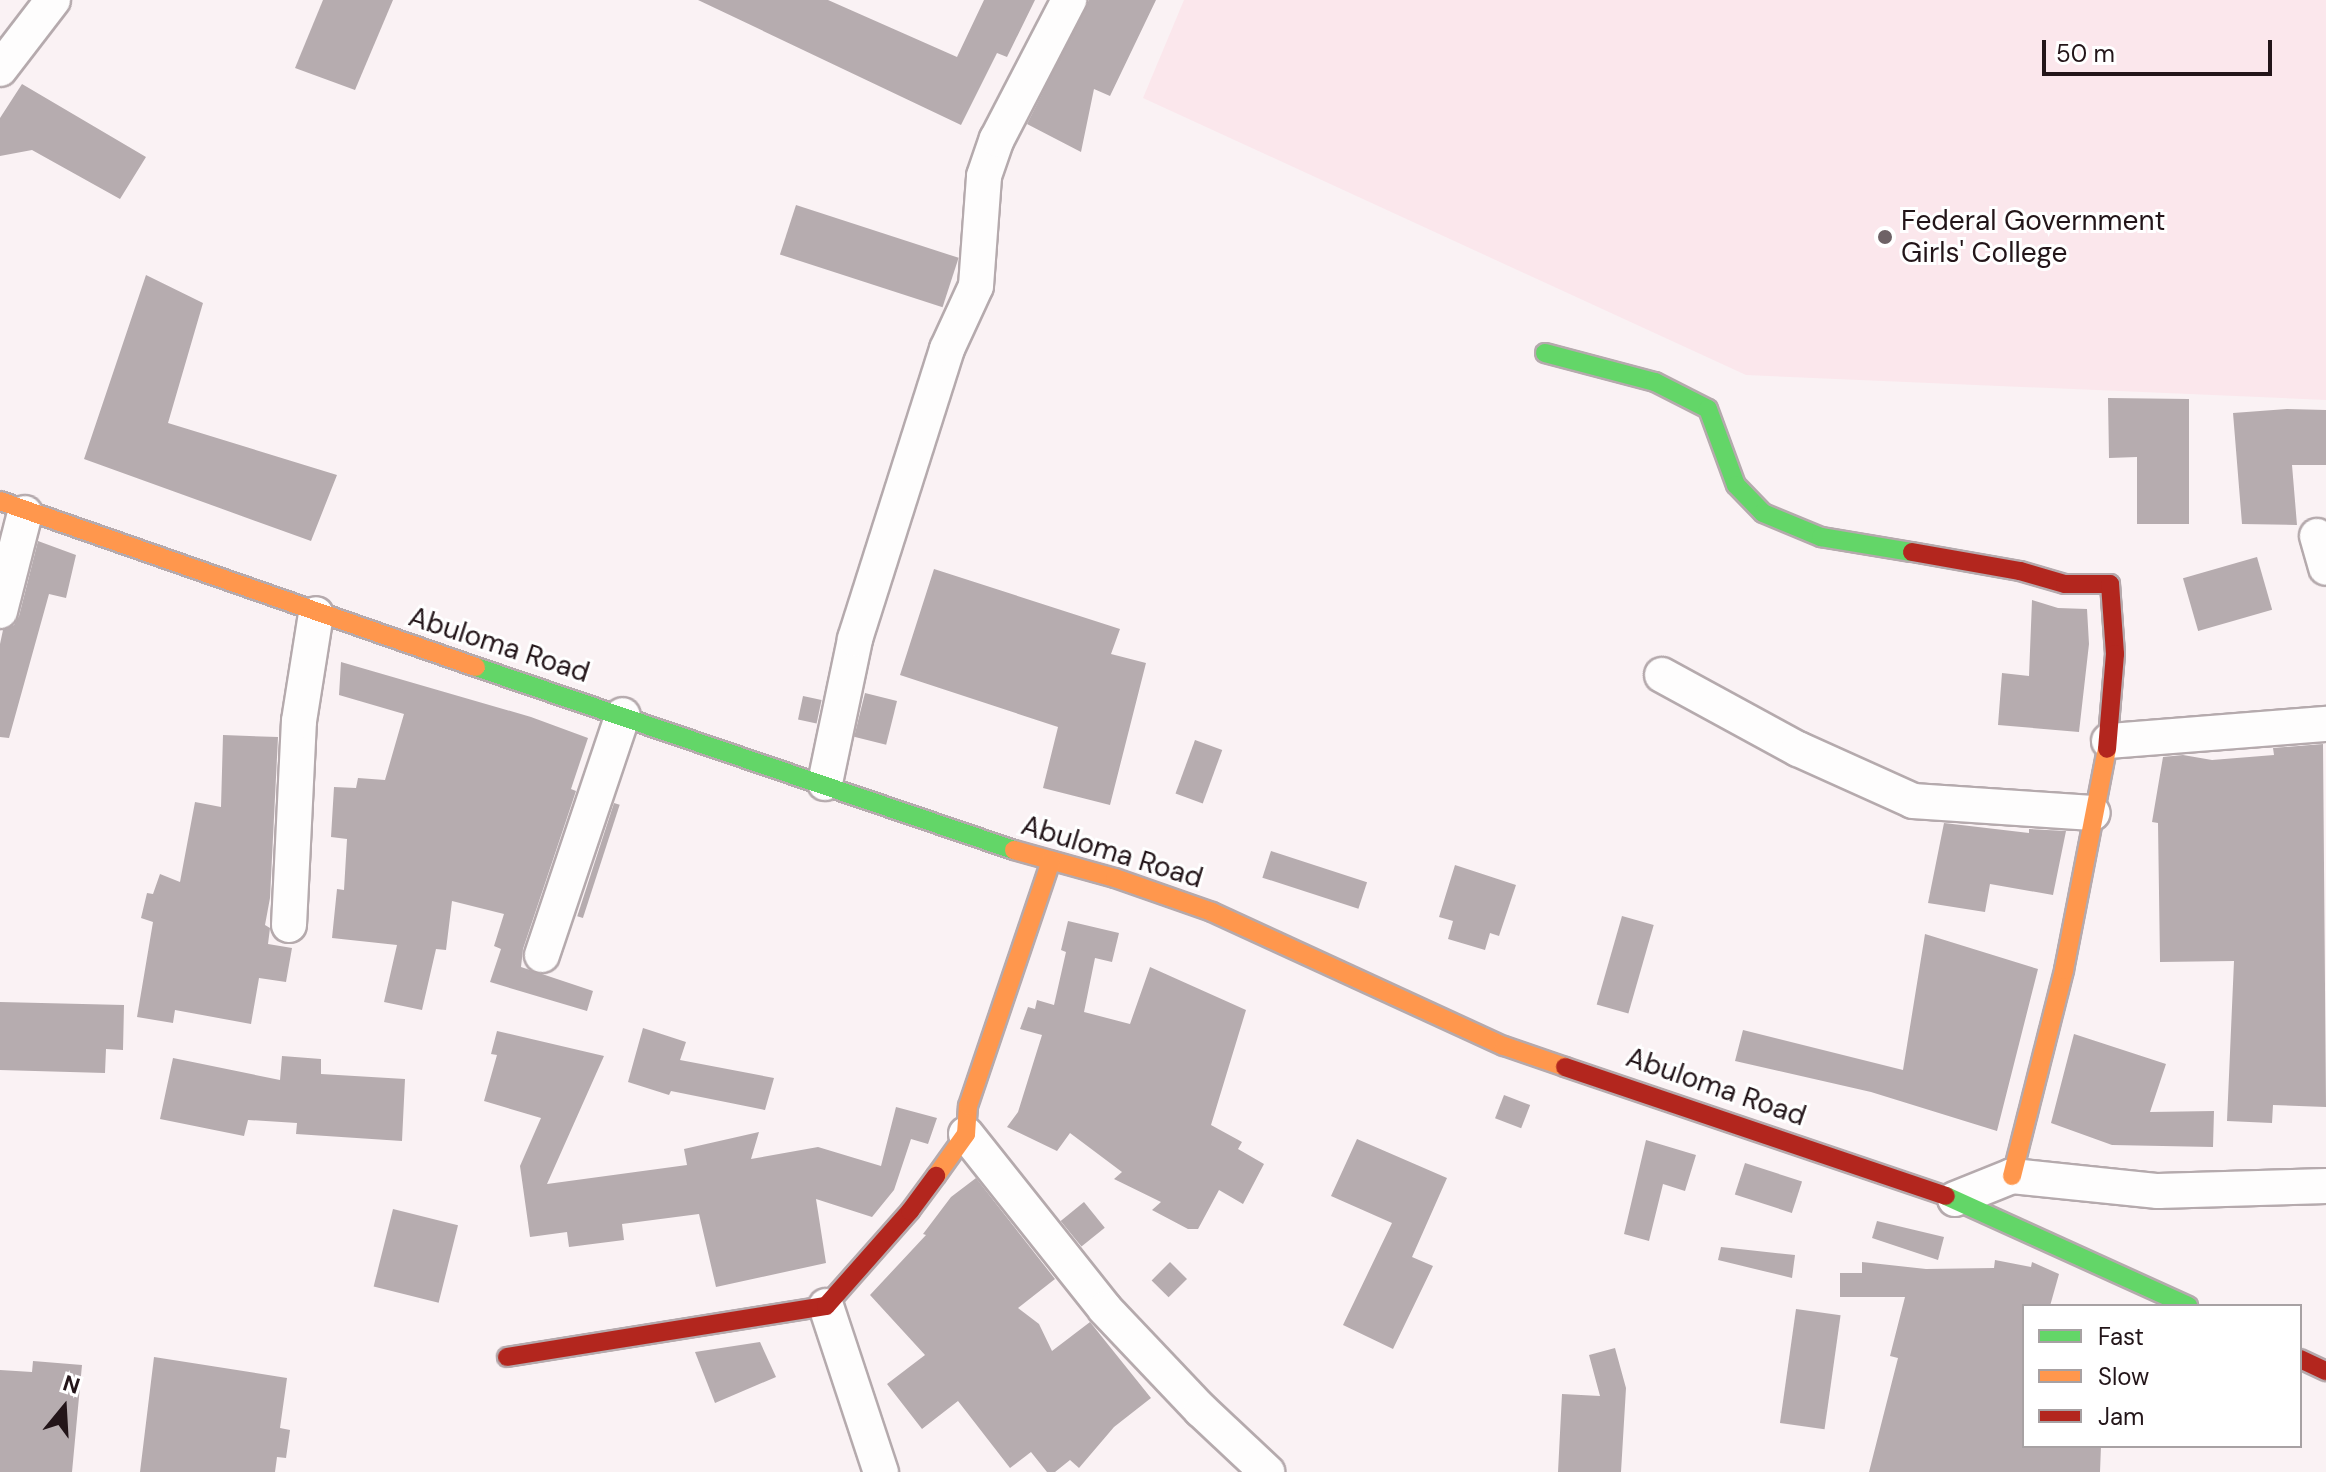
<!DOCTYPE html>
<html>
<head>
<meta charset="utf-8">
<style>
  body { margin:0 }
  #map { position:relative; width:2326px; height:1472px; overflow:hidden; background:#faf2f4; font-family:"DM Sans",sans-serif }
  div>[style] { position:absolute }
  .built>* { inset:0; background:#fbe7ec }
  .building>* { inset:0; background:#b6acaf; transform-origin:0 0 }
  .roads { filter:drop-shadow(2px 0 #b5aaad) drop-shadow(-2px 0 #b5aaad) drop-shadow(0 2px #b5aaad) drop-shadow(0 -2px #b5aaad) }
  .street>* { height:34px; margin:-17px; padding:0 17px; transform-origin:17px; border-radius:17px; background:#fefdfd }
  .fast>* { height:18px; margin:-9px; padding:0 9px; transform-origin:9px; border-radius:9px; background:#63d668 }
  .slow>* { height:18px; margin:-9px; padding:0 9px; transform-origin:9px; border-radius:9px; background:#ff974d }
  .jam>* { height:18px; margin:-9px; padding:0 9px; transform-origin:9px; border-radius:9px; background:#b3261e }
  .dots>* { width:22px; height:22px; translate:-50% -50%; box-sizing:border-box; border:4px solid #fff; border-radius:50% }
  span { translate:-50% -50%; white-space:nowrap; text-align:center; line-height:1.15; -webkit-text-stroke:6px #fff; paint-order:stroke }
  .poi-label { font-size:28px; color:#231519 }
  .left { translate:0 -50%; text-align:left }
  .street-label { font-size:28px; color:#231519 }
  .legend { position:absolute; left:2022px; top:1304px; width:280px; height:144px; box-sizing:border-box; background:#fff; border:2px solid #a7a1a3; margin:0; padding:10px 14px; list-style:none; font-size:24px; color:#231519 }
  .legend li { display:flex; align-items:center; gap:16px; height:40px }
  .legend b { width:40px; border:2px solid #a7a1a3 }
  .north { position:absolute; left:24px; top:1368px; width:80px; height:80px; -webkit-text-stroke:6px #fff; paint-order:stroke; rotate:18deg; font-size:22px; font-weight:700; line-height:32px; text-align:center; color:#231519 }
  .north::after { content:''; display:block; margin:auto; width:28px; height:36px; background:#231519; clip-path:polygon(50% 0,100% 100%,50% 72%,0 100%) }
  .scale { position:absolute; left:2042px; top:40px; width:230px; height:36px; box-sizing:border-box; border:4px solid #231519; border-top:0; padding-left:10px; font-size:24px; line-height:28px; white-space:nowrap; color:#231519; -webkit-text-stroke:6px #fff; paint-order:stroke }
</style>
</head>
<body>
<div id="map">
  <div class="built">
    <i style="clip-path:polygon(1184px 0,2326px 0,2326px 400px,1746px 375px,1143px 98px)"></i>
  </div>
  <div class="building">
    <i style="clip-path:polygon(323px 0,393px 0,355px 90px,295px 68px)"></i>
    <i style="clip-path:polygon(698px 0,828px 0,957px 57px,984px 0,1035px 0,1007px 57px,997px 53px,961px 125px)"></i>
    <i style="clip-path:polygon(1089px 0,1156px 0,1110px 96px,1094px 89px,1081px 152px,1027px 124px)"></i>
    <i style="clip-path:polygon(22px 84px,146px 157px,120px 199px,32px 150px,0 156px,0 118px)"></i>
    <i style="left:796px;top:205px;width:171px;height:52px;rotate:18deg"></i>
    <i style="clip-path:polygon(146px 275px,203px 303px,168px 423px,337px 475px,311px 541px,84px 459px)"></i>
    <i style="clip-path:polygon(2108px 398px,2189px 399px,2189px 524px,2137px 524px,2137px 457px,2109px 458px)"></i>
    <i style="clip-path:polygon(2287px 409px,2326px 410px,2326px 465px,2292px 465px,2297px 525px,2242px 524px,2233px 413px)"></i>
    <i style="clip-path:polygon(38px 541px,76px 555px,66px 598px,49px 594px,9px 738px,0 737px,0 644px,3px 630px,14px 625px,19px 616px)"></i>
    <i style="left:2257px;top:557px;width:55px;height:77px;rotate:74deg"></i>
    <i style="clip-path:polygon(934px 569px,1120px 629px,1111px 654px,1146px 663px,1110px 805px,1043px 788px,1058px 727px,900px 675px)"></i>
    <i style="clip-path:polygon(2032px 600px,2058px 608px,2087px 609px,2089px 644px,2079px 732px,1998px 725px,2002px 673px,2029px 676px)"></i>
    <i style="clip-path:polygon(341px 662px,531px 717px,588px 738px,571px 789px,576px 791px,523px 949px,521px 967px,593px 991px,587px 1011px,490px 982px,501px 949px,494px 946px,504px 914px,452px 901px,446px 950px,436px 949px,422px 1010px,384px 1002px,397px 945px,332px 938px,337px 889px,344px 890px,347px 839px,331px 837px,334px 787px,356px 788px,358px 778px,385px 780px,404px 714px,339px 695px)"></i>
    <i style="left:865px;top:693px;width:33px;height:45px;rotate:14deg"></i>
    <i style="left:803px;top:696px;width:19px;height:24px;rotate:12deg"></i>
    <i style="clip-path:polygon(223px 735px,278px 737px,270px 898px,265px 925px,270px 928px,268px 944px,292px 948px,286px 982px,259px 978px,251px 1024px,175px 1010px,173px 1023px,137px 1017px,153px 922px,141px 918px,147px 893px,153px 894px,160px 874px,180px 882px,195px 802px,221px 807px)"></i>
    <i style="left:1195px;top:740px;width:29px;height:57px;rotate:20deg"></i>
    <i style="clip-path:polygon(2323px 744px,2326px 1107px,2273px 1105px,2272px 1123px,2227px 1121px,2234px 961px,2160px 962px,2158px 823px,2152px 822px,2163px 757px,2183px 755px,2212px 760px,2274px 755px,2273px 748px)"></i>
    <i style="left:614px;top:803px;width:6px;height:119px;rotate:18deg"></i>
    <i style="clip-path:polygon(1944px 823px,2029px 833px,2029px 829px,2066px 831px,2053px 895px,1990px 884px,1985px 912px,1928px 903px)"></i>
    <i style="left:1271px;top:851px;width:101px;height:28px;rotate:18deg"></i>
    <i style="clip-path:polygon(1455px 865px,1516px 885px,1499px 936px,1490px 933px,1485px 950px,1448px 939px,1453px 921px,1439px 917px)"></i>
    <i style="left:1622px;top:916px;width:33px;height:92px;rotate:16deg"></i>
    <i style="clip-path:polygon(1068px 921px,1119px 933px,1112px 962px,1095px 958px,1084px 1012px,1130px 1024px,1150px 967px,1246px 1010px,1211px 1125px,1242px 1142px,1238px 1149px,1264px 1164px,1243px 1204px,1219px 1190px,1198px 1229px,1188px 1229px,1152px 1210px,1161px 1202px,1114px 1179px,1122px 1172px,1070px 1133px,1057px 1151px,1007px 1127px,1018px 1112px,1042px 1035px,1020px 1029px,1028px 1007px,1035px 1009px,1037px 1000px,1054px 1005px,1066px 952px,1061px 950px)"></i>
    <i style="clip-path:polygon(1925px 934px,2038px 969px,1997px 1131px,1871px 1092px,1735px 1061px,1743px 1030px,1903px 1070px)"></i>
    <i style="clip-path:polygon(0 1002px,124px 1005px,123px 1050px,106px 1049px,105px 1073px,0 1070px)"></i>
    <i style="clip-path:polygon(643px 1028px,686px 1042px,680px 1060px,774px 1078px,765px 1110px,671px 1091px,669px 1095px,628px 1082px)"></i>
    <i style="clip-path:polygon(497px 1031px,604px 1056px,547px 1184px,687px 1165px,684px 1149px,759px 1132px,751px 1159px,818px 1147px,881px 1166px,896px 1107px,937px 1118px,928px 1144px,911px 1139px,894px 1190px,872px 1217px,816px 1199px,826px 1263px,716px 1287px,699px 1214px,622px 1224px,624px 1240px,569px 1247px,567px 1232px,530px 1237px,520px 1166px,541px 1118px,484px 1101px,497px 1055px,491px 1054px)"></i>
    <i style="clip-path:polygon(2074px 1034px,2166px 1064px,2150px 1112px,2214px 1111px,2213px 1147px,2112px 1145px,2051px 1123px)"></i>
    <i style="clip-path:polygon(282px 1056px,321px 1059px,321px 1074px,405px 1079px,402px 1141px,296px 1134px,297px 1123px,248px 1120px,244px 1136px,160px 1119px,173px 1058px,280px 1080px)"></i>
    <i style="left:1504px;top:1095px;width:28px;height:25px;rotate:21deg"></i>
    <i style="clip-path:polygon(1357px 1139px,1447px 1178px,1412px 1257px,1433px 1266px,1393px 1349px,1343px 1325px,1392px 1223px,1331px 1196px)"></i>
    <i style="clip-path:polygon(1646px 1140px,1696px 1155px,1685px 1191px,1663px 1184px,1649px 1241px,1624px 1234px)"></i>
    <i style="left:1745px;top:1163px;width:60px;height:33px;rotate:18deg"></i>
    <i style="clip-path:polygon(976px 1178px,1055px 1279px,1018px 1308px,1039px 1324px,1052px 1351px,1090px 1322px,1151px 1398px,1114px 1427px,1079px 1468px,1070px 1460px,1055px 1472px,1047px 1472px,1031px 1452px,1010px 1468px,958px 1401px,922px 1429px,887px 1384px,925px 1355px,870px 1295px,926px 1235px,923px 1234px,951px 1197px)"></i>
    <i style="left:1084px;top:1202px;width:33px;height:30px;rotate:51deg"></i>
    <i style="left:393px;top:1209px;width:67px;height:80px;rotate:14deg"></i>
    <i style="clip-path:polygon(1877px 1221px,1944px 1237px,1938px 1260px,1872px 1238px)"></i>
    <i style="clip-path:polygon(1721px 1247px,1795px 1255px,1792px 1278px,1718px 1260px)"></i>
    <i style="clip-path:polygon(1995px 1260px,2031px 1267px,2032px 1262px,2059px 1274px,2050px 1306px,2024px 1306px,2024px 1446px,2101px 1446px,2100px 1472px,1869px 1472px,1898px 1358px,1890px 1356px,1905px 1297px,1840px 1297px,1840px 1273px,1862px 1273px,1862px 1262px,1926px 1269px,1994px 1268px)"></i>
    <i style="left:1170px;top:1262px;width:24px;height:26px;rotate:45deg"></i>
    <i style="left:1796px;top:1309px;width:45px;height:115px;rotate:8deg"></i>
    <i style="clip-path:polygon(760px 1342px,776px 1377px,715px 1403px,695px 1352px)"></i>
    <i style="clip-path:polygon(1615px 1348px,1626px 1388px,1621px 1472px,1558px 1472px,1562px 1394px,1600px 1396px,1589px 1355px)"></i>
    <i style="clip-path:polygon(154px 1357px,287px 1378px,280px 1428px,290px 1430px,286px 1458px,277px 1457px,275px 1472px,140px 1472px)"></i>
    <i style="clip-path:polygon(33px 1361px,82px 1365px,72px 1472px,0 1472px,0 1370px,32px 1372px)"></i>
  </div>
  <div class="roads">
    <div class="street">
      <i style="left:0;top:69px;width:87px;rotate:-52.5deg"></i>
      <i style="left:2317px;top:536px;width:33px;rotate:74deg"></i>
      <i style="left:0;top:611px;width:101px;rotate:-75.7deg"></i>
      <i style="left:1662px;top:675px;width:155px;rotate:28.6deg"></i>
      <i style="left:1798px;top:749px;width:126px;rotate:24.3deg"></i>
      <i style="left:1913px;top:801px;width:180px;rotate:3.8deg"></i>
      <i style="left:2109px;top:741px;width:218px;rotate:-4.5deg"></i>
      <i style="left:825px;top:783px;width:147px;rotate:-78.2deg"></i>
      <i style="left:855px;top:639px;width:304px;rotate:-72.4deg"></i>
      <i style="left:947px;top:349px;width:69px;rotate:-65.3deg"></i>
      <i style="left:976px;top:286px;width:110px;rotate:-85.8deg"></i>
      <i style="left:984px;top:176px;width:39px;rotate:-71deg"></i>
      <i style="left:997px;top:139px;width:157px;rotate:-62.6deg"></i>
      <i style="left:289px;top:925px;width:204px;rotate:-87.2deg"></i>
      <i style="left:299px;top:721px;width:108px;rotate:-81deg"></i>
      <i style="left:542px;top:955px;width:253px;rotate:-71.4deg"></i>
      <i style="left:966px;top:1134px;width:223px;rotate:51.5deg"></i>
      <i style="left:1105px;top:1309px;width:139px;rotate:46.5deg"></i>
      <i style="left:1201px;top:1410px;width:91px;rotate:43.2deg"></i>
      <i style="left:1955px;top:1199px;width:61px;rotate:-22deg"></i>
      <i style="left:2012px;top:1176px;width:147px;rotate:5.9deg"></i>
      <i style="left:2158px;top:1191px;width:168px;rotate:-1.7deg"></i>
      <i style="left:826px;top:1306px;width:175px;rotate:71.7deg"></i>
    </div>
    <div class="fast">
      <i style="left:1545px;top:353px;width:114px;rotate:14.8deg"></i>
      <i style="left:1655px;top:382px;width:59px;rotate:27deg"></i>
      <i style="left:1708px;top:409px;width:81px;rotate:69.8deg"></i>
      <i style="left:1736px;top:485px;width:39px;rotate:46deg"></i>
      <i style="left:1763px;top:513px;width:63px;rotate:22.5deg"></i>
      <i style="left:1821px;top:537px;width:92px;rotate:9.4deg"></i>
      <i style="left:476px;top:667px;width:568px;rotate:18.79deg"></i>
      <i style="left:1946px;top:1196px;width:266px;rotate:24.4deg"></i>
    </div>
    <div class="slow">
      <i style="left:0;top:501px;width:504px;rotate:19.23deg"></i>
      <i style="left:1014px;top:850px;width:105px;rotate:15.5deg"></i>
      <i style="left:1115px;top:878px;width:103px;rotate:19.3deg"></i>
      <i style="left:1212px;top:912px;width:321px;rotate:24.7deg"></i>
      <i style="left:1504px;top:1046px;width:65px;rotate:19deg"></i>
      <i style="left:936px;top:1176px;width:52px;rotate:-54.5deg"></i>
      <i style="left:966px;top:1134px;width:28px;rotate:-86deg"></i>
      <i style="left:968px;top:1106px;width:259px;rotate:-71.3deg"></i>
      <i style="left:2012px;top:1176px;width:212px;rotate:-75.8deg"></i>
      <i style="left:2064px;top:970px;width:225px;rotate:-79deg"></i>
    </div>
    <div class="jam">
      <i style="left:1912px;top:552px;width:110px;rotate:10deg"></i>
      <i style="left:2020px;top:571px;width:47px;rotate:16.1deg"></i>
      <i style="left:2065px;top:584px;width:45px"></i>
      <i style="left:2110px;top:584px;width:70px;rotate:85.9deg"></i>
      <i style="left:2115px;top:654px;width:95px;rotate:94.8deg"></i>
      <i style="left:1565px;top:1067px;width:402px;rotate:18.7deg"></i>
      <i style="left:507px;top:1357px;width:323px;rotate:-9.1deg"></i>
      <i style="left:826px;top:1306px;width:127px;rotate:-48.5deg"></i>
      <i style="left:910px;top:1211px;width:44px;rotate:-53.4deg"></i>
      <i style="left:2300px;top:1359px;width:29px;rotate:25deg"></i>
    </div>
  </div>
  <div class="dots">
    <i style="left:1885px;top:237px;background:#6e6266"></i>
  </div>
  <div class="poi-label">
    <span class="left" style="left:1901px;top:237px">Federal Government<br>Girls' College</span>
  </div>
  <div class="street-label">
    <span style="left:499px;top:645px;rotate:18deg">Abuloma Road</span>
    <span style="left:1112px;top:852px;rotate:17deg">Abuloma Road</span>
    <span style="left:1716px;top:1087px;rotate:19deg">Abuloma Road</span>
  </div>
  <ul class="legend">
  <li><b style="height:10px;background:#63d668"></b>Fast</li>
  <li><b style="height:10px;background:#ff974d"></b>Slow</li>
  <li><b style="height:10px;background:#b3261e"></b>Jam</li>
  </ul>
  <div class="north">N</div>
  <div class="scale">50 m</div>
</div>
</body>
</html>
